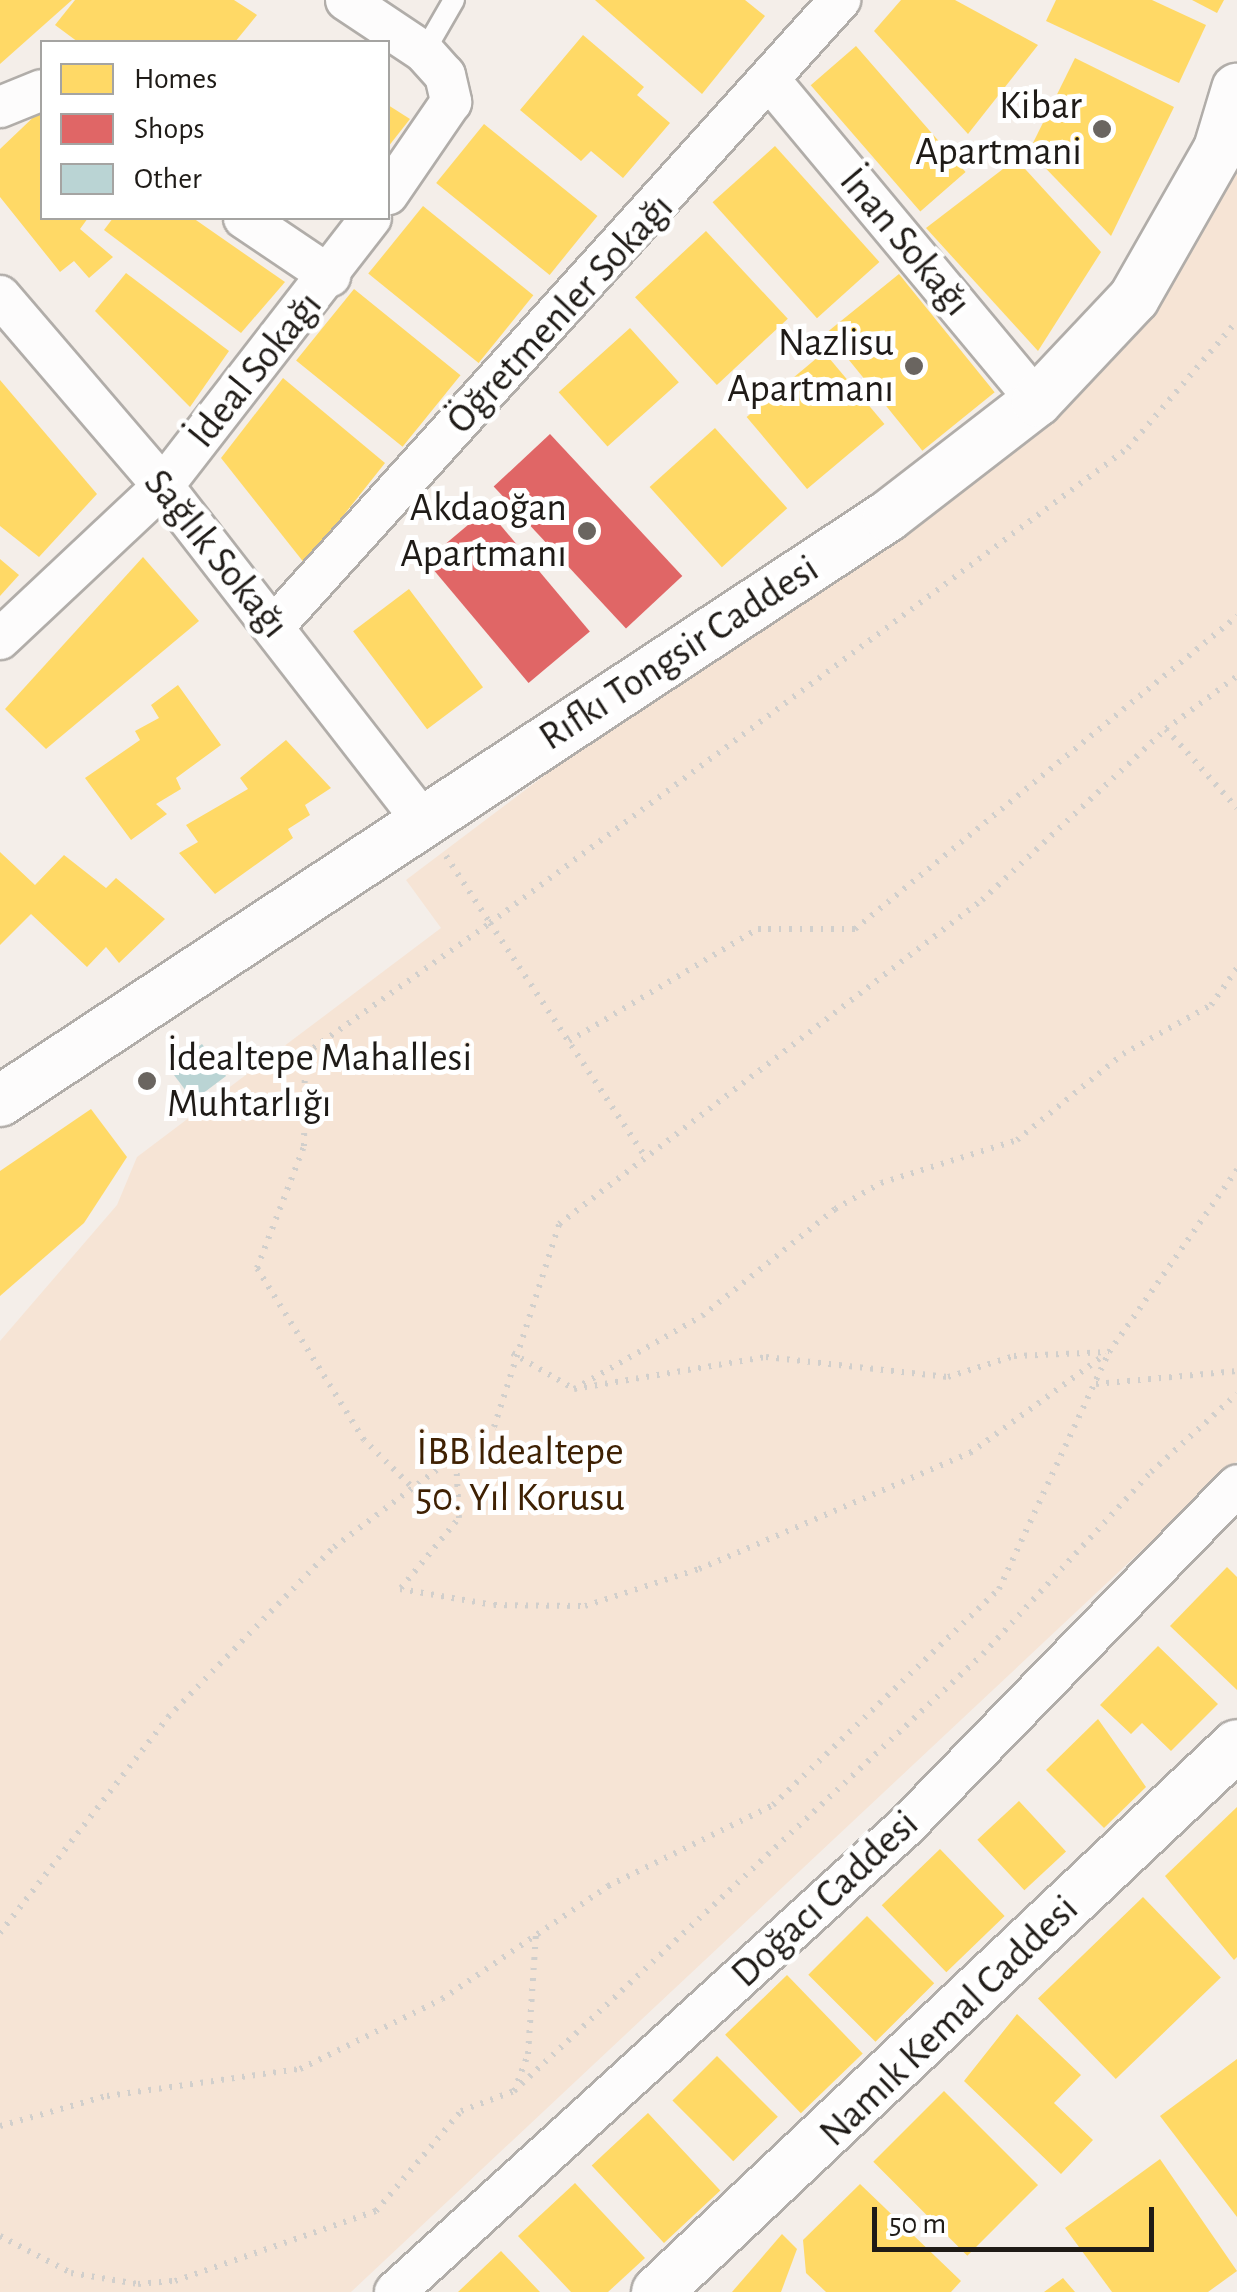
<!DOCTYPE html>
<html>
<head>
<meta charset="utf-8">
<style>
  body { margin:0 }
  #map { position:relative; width:1237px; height:2292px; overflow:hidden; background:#f4eee9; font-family:"Alegreya Sans",sans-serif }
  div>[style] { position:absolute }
  .green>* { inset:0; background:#f6e4d5 }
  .homes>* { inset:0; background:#ffd966; transform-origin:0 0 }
  .shops>* { inset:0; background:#e06666; transform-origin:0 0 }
  .building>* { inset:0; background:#bad4d4; transform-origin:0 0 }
  .path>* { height:6px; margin-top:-3px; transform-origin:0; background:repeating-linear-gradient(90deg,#d1cfcc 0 2.5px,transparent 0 10.5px) }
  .roads { filter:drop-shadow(2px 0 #b1ada9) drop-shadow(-2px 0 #b1ada9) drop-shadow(0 2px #b1ada9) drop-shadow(0 -2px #b1ada9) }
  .service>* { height:20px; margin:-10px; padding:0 10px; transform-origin:10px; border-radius:10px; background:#fdfcfc }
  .minor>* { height:40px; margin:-20px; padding:0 20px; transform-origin:20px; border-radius:20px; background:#fdfcfc }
  .tertiary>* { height:50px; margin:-25px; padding:0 25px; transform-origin:25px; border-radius:25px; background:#fdfcfc }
  .dots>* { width:28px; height:28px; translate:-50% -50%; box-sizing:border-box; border:5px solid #fff; border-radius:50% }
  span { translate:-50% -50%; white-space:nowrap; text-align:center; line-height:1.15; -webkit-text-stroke:10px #fff; paint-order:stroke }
  .poi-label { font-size:40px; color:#1f1b17 }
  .right { translate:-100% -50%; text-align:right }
  .left { translate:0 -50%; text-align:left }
  .street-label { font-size:40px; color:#1f1b17 }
  .park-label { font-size:40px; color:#3f2103 }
  .legend { position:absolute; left:40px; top:40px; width:350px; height:180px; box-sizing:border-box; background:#fff; border:2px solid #a5a4a2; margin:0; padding:12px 18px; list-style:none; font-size:30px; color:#1f1b17 }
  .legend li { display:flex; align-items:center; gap:20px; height:50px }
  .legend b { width:50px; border:2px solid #a5a4a2 }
  .scale { position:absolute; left:872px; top:2207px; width:282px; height:45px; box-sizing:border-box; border:5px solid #1f1b17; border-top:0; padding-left:12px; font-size:30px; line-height:35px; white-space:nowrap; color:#1f1b17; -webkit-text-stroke:8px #fff; paint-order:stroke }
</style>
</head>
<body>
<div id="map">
  <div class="green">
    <i style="clip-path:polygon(1237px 122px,1237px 1461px,351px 2292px,0 2292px,0 1341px,117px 1205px,137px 1157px,441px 928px,406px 880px,1154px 316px)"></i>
  </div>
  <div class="homes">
    <i style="clip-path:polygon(0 0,72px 0,0 64px)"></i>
    <i style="clip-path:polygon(75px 0,234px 0,257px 15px,235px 42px,78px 42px,55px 25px)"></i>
    <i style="clip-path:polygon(595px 0,745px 0,765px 16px,702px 94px)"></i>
    <i style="clip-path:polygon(901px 0,955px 0,1038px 45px,968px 134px,874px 31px)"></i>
    <i style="clip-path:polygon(1056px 0,1152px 0,1206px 25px,1179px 83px,1046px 21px)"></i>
    <i style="clip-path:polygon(1192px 0,1224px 0,1217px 13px)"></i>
    <i style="clip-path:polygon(583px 35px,644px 87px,637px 95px,670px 123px,623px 178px,591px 151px,581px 161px,520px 110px)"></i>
    <i style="left:856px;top:46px;width:167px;height:60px;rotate:49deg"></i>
    <i style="clip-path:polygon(1075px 58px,1174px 107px,1111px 236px,1029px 151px)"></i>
    <i style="clip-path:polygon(388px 105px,410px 119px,388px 147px)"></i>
    <i style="clip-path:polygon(42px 109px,42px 218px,88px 218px,80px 229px,113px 257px,89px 278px,74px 261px,60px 272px,0 197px,0 149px)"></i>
    <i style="left:484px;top:124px;width:146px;height:76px;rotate:39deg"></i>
    <i style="left:775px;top:146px;width:156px;height:84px;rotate:48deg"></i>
    <i style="clip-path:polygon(1016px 159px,1101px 252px,1038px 351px,926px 228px)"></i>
    <i style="left:423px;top:206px;width:142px;height:87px;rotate:39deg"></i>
    <i style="clip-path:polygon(113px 218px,193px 218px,285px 282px,241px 333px,104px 230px)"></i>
    <i style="left:706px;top:231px;width:120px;height:97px;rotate:47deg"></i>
    <i style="clip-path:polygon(126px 273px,229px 351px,190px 407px,95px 311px)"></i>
    <i style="left:899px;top:274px;width:152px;height:93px;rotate:51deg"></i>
    <i style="left:354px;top:289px;width:137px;height:92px;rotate:39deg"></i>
    <i style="left:630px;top:328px;width:73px;height:96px;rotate:48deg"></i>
    <i style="left:824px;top:352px;width:94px;height:101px;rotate:50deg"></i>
    <i style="clip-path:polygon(283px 378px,385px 463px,305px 564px,221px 458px)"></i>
    <i style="clip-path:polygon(0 380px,97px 494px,39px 557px,0 526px)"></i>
    <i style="left:715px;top:428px;width:108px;height:88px;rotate:48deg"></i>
    <i style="clip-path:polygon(143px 557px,199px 621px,46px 749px,5px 709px)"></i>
    <i style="clip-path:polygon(0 559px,19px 575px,0 596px)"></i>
    <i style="left:409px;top:589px;width:123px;height:70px;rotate:53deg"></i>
    <i style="clip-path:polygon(178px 685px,221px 745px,176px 778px,181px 789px,156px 804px,167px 814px,131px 840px,85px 778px,140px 740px,135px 731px,159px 718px,151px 705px)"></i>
    <i style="clip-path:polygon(286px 740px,331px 788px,305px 805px,310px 815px,288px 829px,293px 838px,215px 894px,179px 853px,198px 842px,186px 825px,248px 789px,240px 778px)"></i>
    <i style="clip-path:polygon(0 852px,35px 885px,64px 855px,106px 888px,116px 878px,165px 919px,119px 963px,106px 947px,87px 967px,31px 914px,0 945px)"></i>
    <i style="clip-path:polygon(91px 1109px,127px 1157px,84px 1223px,0 1296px,0 1171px)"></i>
    <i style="clip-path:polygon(1227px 1567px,1237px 1577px,1237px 1690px,1170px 1626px)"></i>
    <i style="clip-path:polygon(1158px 1646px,1218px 1704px,1171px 1751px,1142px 1723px,1131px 1734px,1100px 1705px)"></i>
    <i style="clip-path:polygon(1098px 1719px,1146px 1787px,1104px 1828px,1046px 1770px)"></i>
    <i style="left:1019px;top:1801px;width:69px;height:57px;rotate:47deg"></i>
    <i style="clip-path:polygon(1237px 1807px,1237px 1957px,1234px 1960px,1165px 1876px)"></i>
    <i style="left:940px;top:1849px;width:93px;height:81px;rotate:46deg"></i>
    <i style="left:1143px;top:1897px;width:112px;height:146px;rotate:46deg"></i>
    <i style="left:867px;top:1916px;width:95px;height:83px;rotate:45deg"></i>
    <i style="left:787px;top:1975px;width:109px;height:86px;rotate:46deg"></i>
    <i style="clip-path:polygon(1017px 2014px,1081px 2075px,1054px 2103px,1093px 2140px,1061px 2174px,964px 2081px)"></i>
    <i style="left:717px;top:2056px;width:86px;height:63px;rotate:45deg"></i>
    <i style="clip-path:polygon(1237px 2059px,1237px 2217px,1160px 2116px)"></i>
    <i style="left:944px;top:2091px;width:133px;height:100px;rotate:45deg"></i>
    <i style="left:648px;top:2113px;width:106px;height:77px;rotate:47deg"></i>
    <i style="clip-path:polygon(1160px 2159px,1237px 2271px,1208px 2292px,1112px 2292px,1065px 2228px)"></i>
    <i style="clip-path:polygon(575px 2183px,645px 2258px,608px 2292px,571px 2292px,518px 2236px)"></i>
    <i style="clip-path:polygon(860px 2184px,961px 2281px,951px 2292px,826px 2292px,806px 2273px,803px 2240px)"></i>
    <i style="clip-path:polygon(782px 2234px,797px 2249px,781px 2292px,732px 2292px)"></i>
    <i style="clip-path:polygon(501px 2251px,540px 2292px,458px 2292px)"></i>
    <i style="clip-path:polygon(1063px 2278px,1075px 2292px,1044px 2292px)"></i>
  </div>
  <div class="shops">
    <i style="left:550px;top:434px;width:194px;height:77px;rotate:47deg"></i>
    <i style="left:487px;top:509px;width:160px;height:80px;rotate:50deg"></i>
  </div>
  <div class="building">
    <i style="left:202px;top:1044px;width:40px;height:41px;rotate:53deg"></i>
  </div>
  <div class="path">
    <i style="left:1166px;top:729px;width:106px;rotate:48.1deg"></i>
    <i style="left:446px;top:856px;width:80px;rotate:56.7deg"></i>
    <i style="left:490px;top:923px;width:795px;rotate:-36.67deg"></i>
    <i style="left:1128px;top:448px;width:167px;rotate:-49.4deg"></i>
    <i style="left:569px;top:1041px;width:220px;rotate:-30.7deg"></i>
    <i style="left:758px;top:929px;width:97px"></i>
    <i style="left:855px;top:929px;width:494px;rotate:-39.3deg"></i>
    <i style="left:512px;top:1353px;width:72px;rotate:30.1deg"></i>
    <i style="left:574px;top:1389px;width:195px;rotate:-9.5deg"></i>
    <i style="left:766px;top:1357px;width:183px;rotate:6.3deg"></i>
    <i style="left:948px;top:1377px;width:69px;rotate:-17.7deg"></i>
    <i style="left:1014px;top:1356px;width:95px;rotate:-2.4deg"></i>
    <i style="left:1096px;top:1384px;width:142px;rotate:-5.3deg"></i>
    <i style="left:574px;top:1389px;width:147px;rotate:-29.7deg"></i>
    <i style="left:702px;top:1316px;width:171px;rotate:-38.8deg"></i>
    <i style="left:835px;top:1209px;width:53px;rotate:-29.5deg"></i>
    <i style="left:881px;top:1183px;width:143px;rotate:-17.5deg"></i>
    <i style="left:1017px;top:1140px;width:136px;rotate:-39.1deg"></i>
    <i style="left:1123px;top:1054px;width:101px;rotate:-29.1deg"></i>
    <i style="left:1211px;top:1005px;width:45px;rotate:-54.9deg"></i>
    <i style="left:417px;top:1492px;width:74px;rotate:-135.5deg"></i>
    <i style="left:364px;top:1440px;width:203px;rotate:-121.9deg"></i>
    <i style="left:257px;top:1268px;width:131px;rotate:-68.9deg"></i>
    <i style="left:304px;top:1146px;width:92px;rotate:-89.4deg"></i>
    <i style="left:305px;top:1054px;width:227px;rotate:-35.3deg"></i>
    <i style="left:490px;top:923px;width:280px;rotate:56.4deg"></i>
    <i style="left:401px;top:1588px;width:91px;rotate:-50.4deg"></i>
    <i style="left:459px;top:1518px;width:60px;rotate:-92.9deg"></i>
    <i style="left:400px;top:1589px;width:95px;rotate:9.7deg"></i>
    <i style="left:494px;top:1605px;width:91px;rotate:0.6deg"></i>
    <i style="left:585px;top:1606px;width:120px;rotate:-18deg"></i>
    <i style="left:699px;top:1569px;width:295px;rotate:-23.2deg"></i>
    <i style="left:970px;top:1453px;width:168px;rotate:-36.1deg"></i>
    <i style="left:0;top:1933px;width:274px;rotate:-52.1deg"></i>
    <i style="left:168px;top:1717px;width:238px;rotate:-45.7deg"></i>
    <i style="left:334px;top:1547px;width:200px;rotate:-36.9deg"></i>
    <i style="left:494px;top:1427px;width:213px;rotate:-72.2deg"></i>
    <i style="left:559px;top:1224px;width:533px;rotate:-37.45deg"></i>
    <i style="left:982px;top:900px;width:251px;rotate:-42.9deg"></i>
    <i style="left:1166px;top:729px;width:89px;rotate:-36.7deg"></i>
    <i style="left:514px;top:2091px;width:641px;rotate:-42.98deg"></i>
    <i style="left:983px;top:1654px;width:248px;rotate:-47.3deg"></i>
    <i style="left:1151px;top:1472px;width:116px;rotate:-42.2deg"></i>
    <i style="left:0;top:2126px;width:111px;rotate:-15.7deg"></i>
    <i style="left:107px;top:2096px;width:195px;rotate:-8deg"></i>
    <i style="left:300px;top:2069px;width:158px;rotate:-26.2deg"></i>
    <i style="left:442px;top:1999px;width:201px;rotate:-34.2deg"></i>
    <i style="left:608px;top:1886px;width:184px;rotate:-26.1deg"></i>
    <i style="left:773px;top:1805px;width:313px;rotate:-43.7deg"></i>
    <i style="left:999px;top:1589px;width:261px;rotate:-65.1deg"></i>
    <i style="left:1109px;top:1352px;width:223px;rotate:-54.9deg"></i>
    <i style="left:0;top:2236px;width:80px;rotate:27.5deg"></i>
    <i style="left:71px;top:2273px;width:68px;rotate:9.3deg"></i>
    <i style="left:138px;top:2284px;width:37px;rotate:-5deg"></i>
    <i style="left:175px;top:2281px;width:213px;rotate:-19.2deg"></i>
    <i style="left:376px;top:2211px;width:131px;rotate:-49.6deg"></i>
    <i style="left:461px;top:2111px;width:57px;rotate:-20.7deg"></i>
    <i style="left:514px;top:2091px;width:40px;rotate:-69deg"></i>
    <i style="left:528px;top:2054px;width:119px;rotate:-86.2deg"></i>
  </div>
  <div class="roads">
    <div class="service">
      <i style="left:424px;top:52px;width:60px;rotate:-60deg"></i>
    </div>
    <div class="minor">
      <i style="left:346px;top:0;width:94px;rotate:33.7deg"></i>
      <i style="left:424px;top:52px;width:31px;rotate:48deg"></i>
      <i style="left:445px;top:75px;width:28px;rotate:77deg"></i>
      <i style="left:451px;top:102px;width:112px;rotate:124.4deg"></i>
      <i style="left:772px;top:83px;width:414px;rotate:50.2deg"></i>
      <i style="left:0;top:107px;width:45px;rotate:-22deg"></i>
      <i style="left:244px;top:218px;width:104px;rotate:34deg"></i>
      <i style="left:0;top:296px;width:250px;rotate:49.4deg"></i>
      <i style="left:163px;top:486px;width:423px;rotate:52.2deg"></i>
      <i style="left:275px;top:625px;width:843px;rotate:-47.89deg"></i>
      <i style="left:0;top:639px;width:224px;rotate:-43.2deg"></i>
      <i style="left:163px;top:486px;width:339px;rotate:-52.2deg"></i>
      <i style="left:395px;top:2292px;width:692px;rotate:-42.36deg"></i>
      <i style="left:906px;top:1826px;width:475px;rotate:-45.8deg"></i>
    </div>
    <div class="tertiary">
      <i style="left:0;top:1101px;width:1063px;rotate:-33.38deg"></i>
      <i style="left:888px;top:516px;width:188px;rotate:-37.7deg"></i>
      <i style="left:1037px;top:401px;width:141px;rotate:-46.7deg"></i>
      <i style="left:1134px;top:298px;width:172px;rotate:-60.3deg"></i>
      <i style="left:1219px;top:149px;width:63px;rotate:-73.3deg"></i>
      <i style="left:657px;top:2292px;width:797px;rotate:-43.32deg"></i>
    </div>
  </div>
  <div class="dots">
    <i style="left:1102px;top:129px;background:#6a6560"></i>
    <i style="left:914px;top:366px;background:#6a6560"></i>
    <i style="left:587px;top:531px;background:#6a6560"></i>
    <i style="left:147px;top:1081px;background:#6a6560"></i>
  </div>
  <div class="poi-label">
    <span class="right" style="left:1082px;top:129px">Kibar<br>Apartmani</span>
    <span class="right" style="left:894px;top:366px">Nazlisu<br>Apartmanı</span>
    <span class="right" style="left:567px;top:531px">Akdaoğan<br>Apartmanı</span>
    <span class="left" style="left:167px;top:1081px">İdealtepe Mahallesi<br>Muhtarlığı</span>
  </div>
  <div class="street-label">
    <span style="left:905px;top:242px;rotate:50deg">İnan Sokağı</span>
    <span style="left:560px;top:314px;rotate:-47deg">Öğretmenler Sokağı</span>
    <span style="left:255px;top:370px;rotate:-51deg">İdeal Sokağı</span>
    <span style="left:216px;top:554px;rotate:51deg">Sağlık Sokağı</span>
    <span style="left:679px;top:653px;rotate:-33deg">Rıfkı Tongsir Caddesi</span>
    <span style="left:825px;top:1899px;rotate:-43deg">Doğacı Caddesi</span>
    <span style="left:949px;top:2021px;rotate:-44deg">Namık Kemal Caddesi</span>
  </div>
  <div class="park-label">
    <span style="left:520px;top:1475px">İBB İdealtepe<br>50. Yıl Korusu</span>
  </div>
  <ul class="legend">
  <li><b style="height:28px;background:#ffd966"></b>Homes</li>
  <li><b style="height:28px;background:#e06666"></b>Shops</li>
  <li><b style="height:28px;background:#bad4d4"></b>Other</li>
  </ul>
  <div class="scale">50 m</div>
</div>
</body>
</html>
